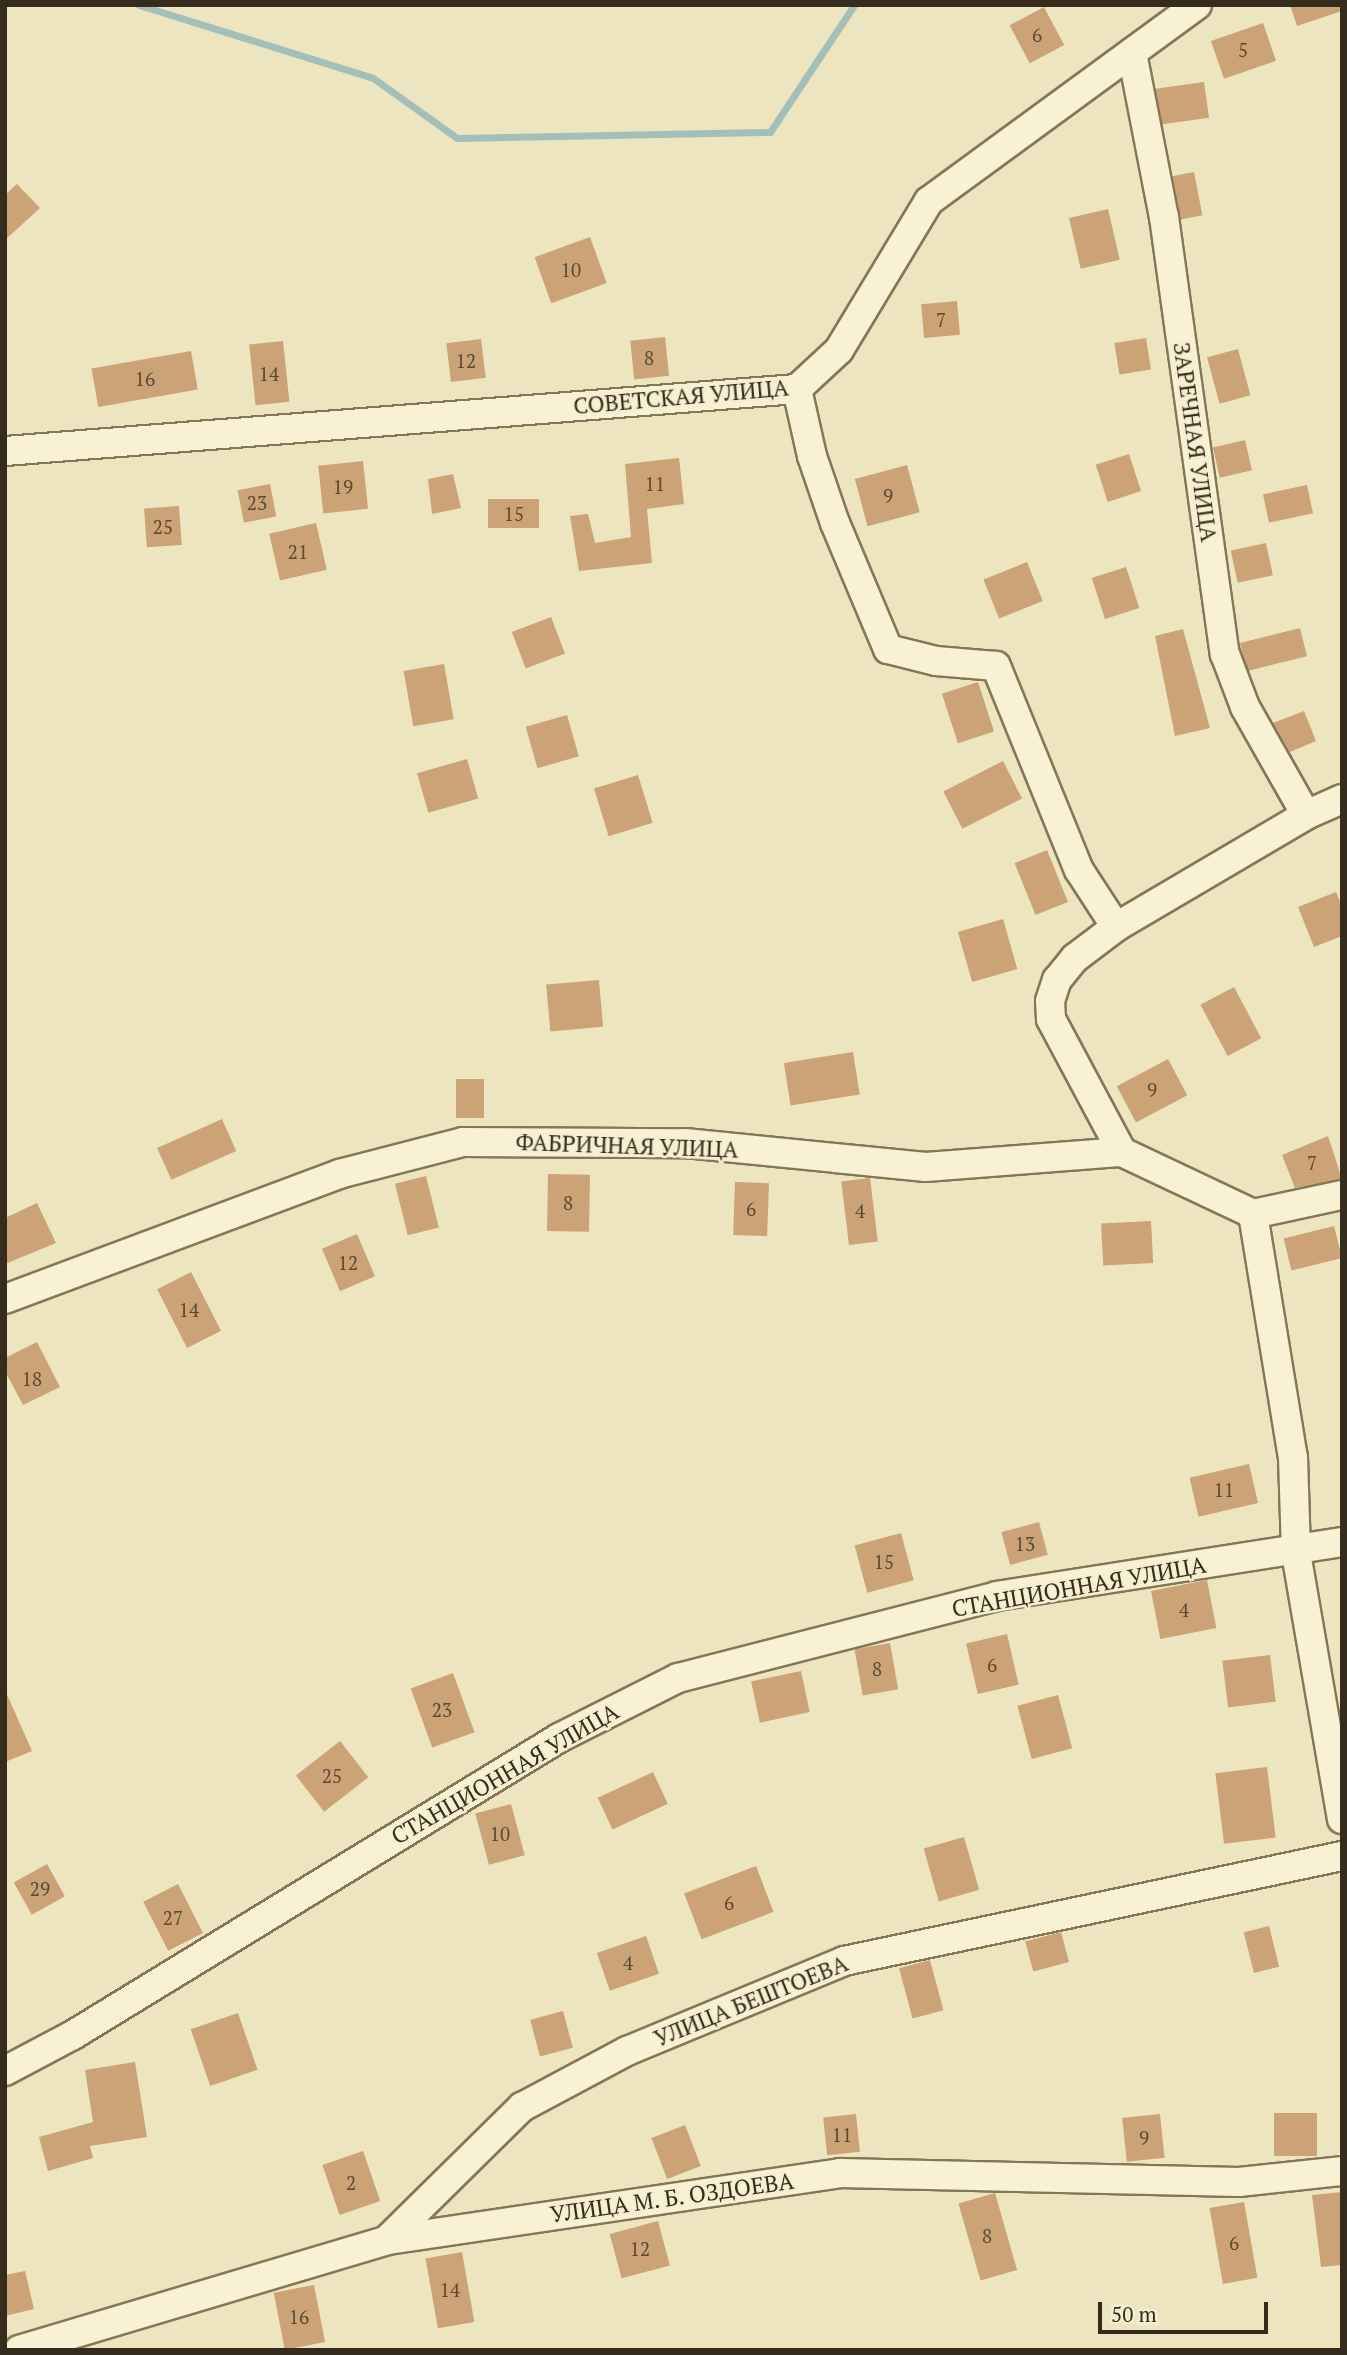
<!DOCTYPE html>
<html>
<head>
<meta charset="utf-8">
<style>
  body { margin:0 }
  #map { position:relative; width:1347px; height:2355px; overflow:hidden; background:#ede5c0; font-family:"PT Serif",serif }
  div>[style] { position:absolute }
  .stream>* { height:7px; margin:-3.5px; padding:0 3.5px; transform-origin:3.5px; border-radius:3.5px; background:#a3bfba }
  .building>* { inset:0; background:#cba376; transform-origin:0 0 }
  .roads { filter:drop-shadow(2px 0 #867658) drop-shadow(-2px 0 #867658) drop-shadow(0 2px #867658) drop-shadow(0 -2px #867658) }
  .street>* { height:28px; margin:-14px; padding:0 14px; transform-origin:14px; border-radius:14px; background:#f8f1d3 }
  span { translate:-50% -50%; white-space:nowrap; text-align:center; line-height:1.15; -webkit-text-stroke:5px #f5eed0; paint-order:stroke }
  .number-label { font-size:19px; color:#5b4a33 }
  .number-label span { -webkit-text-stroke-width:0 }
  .street-label { font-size:23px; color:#362c1d }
  .frame { position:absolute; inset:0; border:7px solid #362c1d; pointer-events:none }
  .scale { position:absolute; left:1098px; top:2302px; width:170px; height:32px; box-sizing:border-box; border:4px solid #362c1d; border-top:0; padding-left:9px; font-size:21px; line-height:24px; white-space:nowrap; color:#362c1d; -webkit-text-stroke:5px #f5eed0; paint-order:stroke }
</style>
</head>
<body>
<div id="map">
  <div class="stream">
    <i style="left:139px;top:5px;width:245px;rotate:17.3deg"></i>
    <i style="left:373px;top:78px;width:103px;rotate:35.5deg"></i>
    <i style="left:457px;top:138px;width:313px;rotate:-1.1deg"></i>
    <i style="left:770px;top:132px;width:152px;rotate:-56.5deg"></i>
  </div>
  <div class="building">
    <i style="clip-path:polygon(1290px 5px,1342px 5px,1342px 11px,1297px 26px)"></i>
    <i style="left:1044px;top:7px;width:43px;height:39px;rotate:62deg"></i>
    <i style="left:1263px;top:23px;width:40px;height:55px;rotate:71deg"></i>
    <i style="left:1204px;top:82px;width:36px;height:49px;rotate:82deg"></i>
    <i style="left:1194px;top:172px;width:44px;height:22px;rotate:79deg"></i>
    <i style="clip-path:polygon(17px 184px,40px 208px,5px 240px,5px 195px)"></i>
    <i style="left:1108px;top:209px;width:52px;height:40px;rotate:77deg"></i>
    <i style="left:590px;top:237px;width:49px;height:59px;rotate:70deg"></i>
    <i style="left:957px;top:301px;width:34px;height:36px;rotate:85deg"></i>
    <i style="left:665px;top:337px;width:39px;height:35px;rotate:84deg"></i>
    <i style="left:1146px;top:338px;width:32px;height:32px;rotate:81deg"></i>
    <i style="left:481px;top:339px;width:39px;height:35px;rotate:83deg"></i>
    <i style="left:283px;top:341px;width:61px;height:34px;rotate:84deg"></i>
    <i style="left:1238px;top:349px;width:48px;height:32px;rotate:75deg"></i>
    <i style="left:191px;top:351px;width:39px;height:101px;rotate:80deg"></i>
    <i style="left:1245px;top:440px;width:31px;height:33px;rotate:77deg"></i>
    <i style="left:1129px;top:454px;width:39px;height:35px;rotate:72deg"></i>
    <i style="clip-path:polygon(679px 458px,684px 504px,647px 509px,652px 563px,579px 571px,570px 516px,588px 514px,595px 543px,631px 537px,625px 464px)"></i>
    <i style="left:363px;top:461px;width:48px;height:45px;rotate:84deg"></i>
    <i style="left:907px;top:465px;width:49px;height:54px;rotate:75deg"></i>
    <i style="clip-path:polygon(453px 474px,461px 508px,432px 514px,428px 479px)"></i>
    <i style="left:270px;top:484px;width:33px;height:33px;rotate:79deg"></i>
    <i style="left:1307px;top:485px;width:29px;height:45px;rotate:78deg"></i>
    <i style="left:488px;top:499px;width:51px;height:29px"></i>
    <i style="left:179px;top:506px;width:39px;height:35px;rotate:86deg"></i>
    <i style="left:316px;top:523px;width:48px;height:48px;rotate:77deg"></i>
    <i style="left:1266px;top:543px;width:33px;height:36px;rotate:78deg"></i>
    <i style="left:1027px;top:562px;width:42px;height:47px;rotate:68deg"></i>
    <i style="left:1126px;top:567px;width:43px;height:36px;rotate:72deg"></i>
    <i style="left:551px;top:617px;width:39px;height:42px;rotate:69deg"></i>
    <i style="left:1300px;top:628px;width:29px;height:62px;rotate:76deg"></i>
    <i style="clip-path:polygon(1183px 629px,1210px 728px,1175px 736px,1155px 636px)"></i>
    <i style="left:444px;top:664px;width:56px;height:41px;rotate:80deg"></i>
    <i style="left:978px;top:682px;width:52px;height:38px;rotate:72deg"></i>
    <i style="clip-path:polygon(1304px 711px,1316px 741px,1290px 752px,1273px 723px)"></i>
    <i style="left:567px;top:715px;width:43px;height:43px;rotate:74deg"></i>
    <i style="left:467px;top:759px;width:41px;height:52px;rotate:74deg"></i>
    <i style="left:1003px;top:761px;width:42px;height:67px;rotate:63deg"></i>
    <i style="left:638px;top:775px;width:50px;height:46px;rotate:73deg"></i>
    <i style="left:1047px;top:850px;width:56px;height:35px;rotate:68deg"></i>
    <i style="clip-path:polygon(1336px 892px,1342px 906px,1342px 936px,1314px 947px,1298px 907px)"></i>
    <i style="left:1003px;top:919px;width:52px;height:47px;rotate:74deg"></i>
    <i style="left:599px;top:980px;width:47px;height:53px;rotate:85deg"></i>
    <i style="left:1234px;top:987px;width:58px;height:38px;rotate:62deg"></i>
    <i style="left:853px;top:1052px;width:43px;height:70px;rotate:81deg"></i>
    <i style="left:1168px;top:1059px;width:41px;height:58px;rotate:62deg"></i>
    <i style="left:456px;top:1079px;width:28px;height:39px"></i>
    <i style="left:222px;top:1119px;width:35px;height:71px;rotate:66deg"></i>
    <i style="clip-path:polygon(1328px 1136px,1342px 1179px,1295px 1188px,1282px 1155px)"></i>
    <i style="left:548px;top:1174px;width:42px;height:57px;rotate:1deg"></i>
    <i style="left:426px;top:1176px;width:53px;height:32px;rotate:76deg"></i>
    <i style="left:870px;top:1178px;width:64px;height:29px;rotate:83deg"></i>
    <i style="left:735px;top:1182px;width:34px;height:53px;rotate:2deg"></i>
    <i style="clip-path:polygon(37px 1203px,56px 1243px,5px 1264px,5px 1218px)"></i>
    <i style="left:1151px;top:1221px;width:42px;height:50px;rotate:87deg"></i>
    <i style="left:1334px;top:1226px;width:33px;height:52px;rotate:76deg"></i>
    <i style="left:357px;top:1234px;width:46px;height:38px;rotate:67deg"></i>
    <i style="left:191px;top:1272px;width:66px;height:38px;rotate:63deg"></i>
    <i style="clip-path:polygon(37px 1342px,60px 1387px,23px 1405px,5px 1371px,5px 1358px)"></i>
    <i style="left:1249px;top:1464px;width:40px;height:61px;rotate:77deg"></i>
    <i style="left:1039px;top:1522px;width:34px;height:39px;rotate:75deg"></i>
    <i style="left:901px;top:1533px;width:49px;height:48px;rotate:75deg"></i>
    <i style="left:1207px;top:1580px;width:49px;height:57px;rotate:79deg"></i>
    <i style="left:1007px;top:1634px;width:52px;height:42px;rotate:77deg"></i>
    <i style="left:890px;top:1643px;width:47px;height:36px;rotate:80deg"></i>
    <i style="left:1270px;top:1655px;width:47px;height:48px;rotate:83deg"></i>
    <i style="left:801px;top:1671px;width:42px;height:51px;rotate:78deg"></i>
    <i style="left:453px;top:1673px;width:63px;height:45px;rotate:70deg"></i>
    <i style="clip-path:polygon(5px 1690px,32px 1751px,5px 1762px)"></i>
    <i style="left:1058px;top:1695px;width:55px;height:42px;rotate:75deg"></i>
    <i style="left:340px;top:1741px;width:46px;height:56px;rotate:52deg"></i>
    <i style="left:1267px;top:1767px;width:71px;height:52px;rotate:83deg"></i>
    <i style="left:653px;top:1772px;width:35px;height:61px;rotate:65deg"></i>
    <i style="left:511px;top:1804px;width:53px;height:37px;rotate:75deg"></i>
    <i style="left:964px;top:1837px;width:55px;height:42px;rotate:74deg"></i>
    <i style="left:47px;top:1864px;width:37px;height:38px;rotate:61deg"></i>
    <i style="left:756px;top:1866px;width:49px;height:77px;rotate:69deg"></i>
    <i style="left:178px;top:1884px;width:55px;height:39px;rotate:63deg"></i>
    <i style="left:1269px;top:1926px;width:42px;height:26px;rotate:76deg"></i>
    <i style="left:1061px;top:1932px;width:31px;height:37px;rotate:75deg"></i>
    <i style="left:646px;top:1936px;width:40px;height:52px;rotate:71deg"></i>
    <i style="left:930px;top:1960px;width:52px;height:32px;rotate:75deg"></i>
    <i style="left:563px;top:2011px;width:38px;height:34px;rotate:75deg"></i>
    <i style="left:238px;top:2013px;width:60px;height:50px;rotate:71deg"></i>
    <i style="clip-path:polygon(135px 2062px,147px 2137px,90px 2146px,93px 2158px,48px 2171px,39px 2137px,93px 2122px,85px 2070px)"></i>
    <i style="left:1274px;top:2113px;width:43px;height:43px"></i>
    <i style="left:856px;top:2114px;width:38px;height:33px;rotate:84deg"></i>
    <i style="left:1160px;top:2114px;width:44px;height:38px;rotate:84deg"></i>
    <i style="left:685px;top:2125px;width:44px;height:36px;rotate:69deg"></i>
    <i style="left:363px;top:2151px;width:53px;height:43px;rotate:71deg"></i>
    <i style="clip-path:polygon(1342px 2192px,1342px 2265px,1321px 2267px,1312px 2195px)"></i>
    <i style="left:995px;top:2193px;width:80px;height:38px;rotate:74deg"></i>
    <i style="left:1244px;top:2202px;width:77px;height:35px;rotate:80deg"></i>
    <i style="left:658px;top:2221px;width:46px;height:50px;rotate:75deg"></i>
    <i style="left:462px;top:2252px;width:71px;height:37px;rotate:80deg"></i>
    <i style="clip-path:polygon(25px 2271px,34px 2309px,5px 2316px,5px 2275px)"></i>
    <i style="left:314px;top:2285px;width:58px;height:41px;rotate:79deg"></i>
  </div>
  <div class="roads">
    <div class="street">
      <i style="left:1132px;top:53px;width:167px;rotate:79deg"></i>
      <i style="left:1164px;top:217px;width:441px;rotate:82.1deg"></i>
      <i style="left:1225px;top:654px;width:57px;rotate:69.3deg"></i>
      <i style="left:1245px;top:707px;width:124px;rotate:60.5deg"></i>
      <i style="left:797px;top:389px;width:69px;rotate:77.4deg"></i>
      <i style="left:812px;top:456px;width:71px;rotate:71.1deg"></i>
      <i style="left:835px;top:523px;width:137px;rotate:67.2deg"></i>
      <i style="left:888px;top:649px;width:49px;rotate:14deg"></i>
      <i style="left:936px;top:661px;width:60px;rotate:4.8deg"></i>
      <i style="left:996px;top:666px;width:220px;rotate:67.9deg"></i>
      <i style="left:1079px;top:870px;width:68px;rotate:57deg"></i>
      <i style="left:5px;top:451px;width:794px;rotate:-4.48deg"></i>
      <i style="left:797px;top:389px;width:57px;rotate:-42.9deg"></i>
      <i style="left:839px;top:350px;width:174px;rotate:-58.9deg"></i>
      <i style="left:929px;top:201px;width:332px;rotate:-36.2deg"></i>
      <i style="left:1122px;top:1152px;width:151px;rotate:-118.1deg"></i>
      <i style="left:1051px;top:1019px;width:18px;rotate:-93deg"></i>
      <i style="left:1050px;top:1001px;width:22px;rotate:-72deg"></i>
      <i style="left:1057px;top:980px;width:28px;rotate:-51deg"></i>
      <i style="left:1075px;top:958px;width:51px;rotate:-37.1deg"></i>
      <i style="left:1116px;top:927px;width:221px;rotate:-30.5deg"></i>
      <i style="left:1306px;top:815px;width:39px;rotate:-24deg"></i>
      <i style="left:1253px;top:1214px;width:246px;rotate:80.7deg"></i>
      <i style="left:1293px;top:1457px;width:96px;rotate:88.2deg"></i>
      <i style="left:1296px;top:1553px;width:270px;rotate:80.2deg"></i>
      <i style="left:5px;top:1299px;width:357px;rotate:-20.5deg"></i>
      <i style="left:339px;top:1174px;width:128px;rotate:-14.5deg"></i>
      <i style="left:463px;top:1142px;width:222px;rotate:0.3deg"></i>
      <i style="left:685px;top:1143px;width:242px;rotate:5.7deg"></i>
      <i style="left:926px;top:1167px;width:197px;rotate:-4.4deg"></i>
      <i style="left:1122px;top:1152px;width:145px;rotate:25.3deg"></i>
      <i style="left:1253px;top:1214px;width:91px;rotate:-12.1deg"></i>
      <i style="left:5px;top:2071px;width:77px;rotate:-27.9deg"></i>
      <i style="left:73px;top:2035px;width:570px;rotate:-31.43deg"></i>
      <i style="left:559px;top:1738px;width:133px;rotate:-26.8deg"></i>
      <i style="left:678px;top:1678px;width:329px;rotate:-14.4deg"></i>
      <i style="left:997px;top:1596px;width:349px;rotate:-8.9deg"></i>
      <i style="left:387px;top:2240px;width:190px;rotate:-44.6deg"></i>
      <i style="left:522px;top:2107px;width:119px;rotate:-28.1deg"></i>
      <i style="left:627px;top:2051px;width:235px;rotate:-22.5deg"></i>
      <i style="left:844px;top:1961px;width:509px;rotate:-11.91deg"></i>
      <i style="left:19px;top:2350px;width:384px;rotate:-16.6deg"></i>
      <i style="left:387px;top:2240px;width:458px;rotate:-8.4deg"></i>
      <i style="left:840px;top:2173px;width:399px;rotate:1.3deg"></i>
      <i style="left:1239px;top:2182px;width:104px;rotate:-6.1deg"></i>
    </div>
  </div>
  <div class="number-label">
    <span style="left:1037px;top:35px">6</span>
    <span style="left:1243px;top:50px">5</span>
    <span style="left:571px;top:270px">10</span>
    <span style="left:941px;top:320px">7</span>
    <span style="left:649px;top:358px">8</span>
    <span style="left:466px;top:361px">12</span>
    <span style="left:269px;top:374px">14</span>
    <span style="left:145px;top:379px">16</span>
    <span style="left:655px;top:484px">11</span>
    <span style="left:343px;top:487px">19</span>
    <span style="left:888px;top:496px">9</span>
    <span style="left:257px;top:503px">23</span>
    <span style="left:514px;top:514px">15</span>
    <span style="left:163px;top:527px">25</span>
    <span style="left:298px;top:552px">21</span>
    <span style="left:1152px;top:1090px">9</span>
    <span style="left:1312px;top:1163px">7</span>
    <span style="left:568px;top:1203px">8</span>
    <span style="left:751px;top:1209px">6</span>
    <span style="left:860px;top:1211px">4</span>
    <span style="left:348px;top:1263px">12</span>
    <span style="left:189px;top:1310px">14</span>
    <span style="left:32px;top:1379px">18</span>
    <span style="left:1224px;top:1490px">11</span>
    <span style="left:1025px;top:1544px">13</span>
    <span style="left:884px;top:1562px">15</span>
    <span style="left:1184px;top:1610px">4</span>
    <span style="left:992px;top:1665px">6</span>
    <span style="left:877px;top:1669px">8</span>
    <span style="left:442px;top:1710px">23</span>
    <span style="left:332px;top:1776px">25</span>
    <span style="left:500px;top:1834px">10</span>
    <span style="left:40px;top:1889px">29</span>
    <span style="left:729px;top:1903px">6</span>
    <span style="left:173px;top:1918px">27</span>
    <span style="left:628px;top:1963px">4</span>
    <span style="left:842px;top:2135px">11</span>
    <span style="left:1144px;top:2138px">9</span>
    <span style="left:351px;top:2183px">2</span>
    <span style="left:987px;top:2236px">8</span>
    <span style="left:1234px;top:2243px">6</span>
    <span style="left:640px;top:2249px">12</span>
    <span style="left:450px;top:2290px">14</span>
    <span style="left:299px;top:2317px">16</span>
  </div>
  <div class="street-label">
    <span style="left:681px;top:397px;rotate:-5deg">СОВЕТСКАЯ УЛИЦА</span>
    <span style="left:1195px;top:442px;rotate:82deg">ЗАРЕЧНАЯ УЛИЦА</span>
    <span style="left:627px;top:1146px;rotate:2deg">ФАБРИЧНАЯ УЛИЦА</span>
    <span style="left:1079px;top:1587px;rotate:-10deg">СТАНЦИОННАЯ УЛИЦА</span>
    <span style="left:505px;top:1774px;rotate:-30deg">СТАНЦИОННАЯ УЛИЦА</span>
    <span style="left:751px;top:2001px;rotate:-22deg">УЛИЦА БЕШТОЕВА</span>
    <span style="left:672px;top:2198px;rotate:-8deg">УЛИЦА М. Б. ОЗДОЕВА</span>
  </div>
  <div class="frame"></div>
  <div class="scale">50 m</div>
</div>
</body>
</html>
